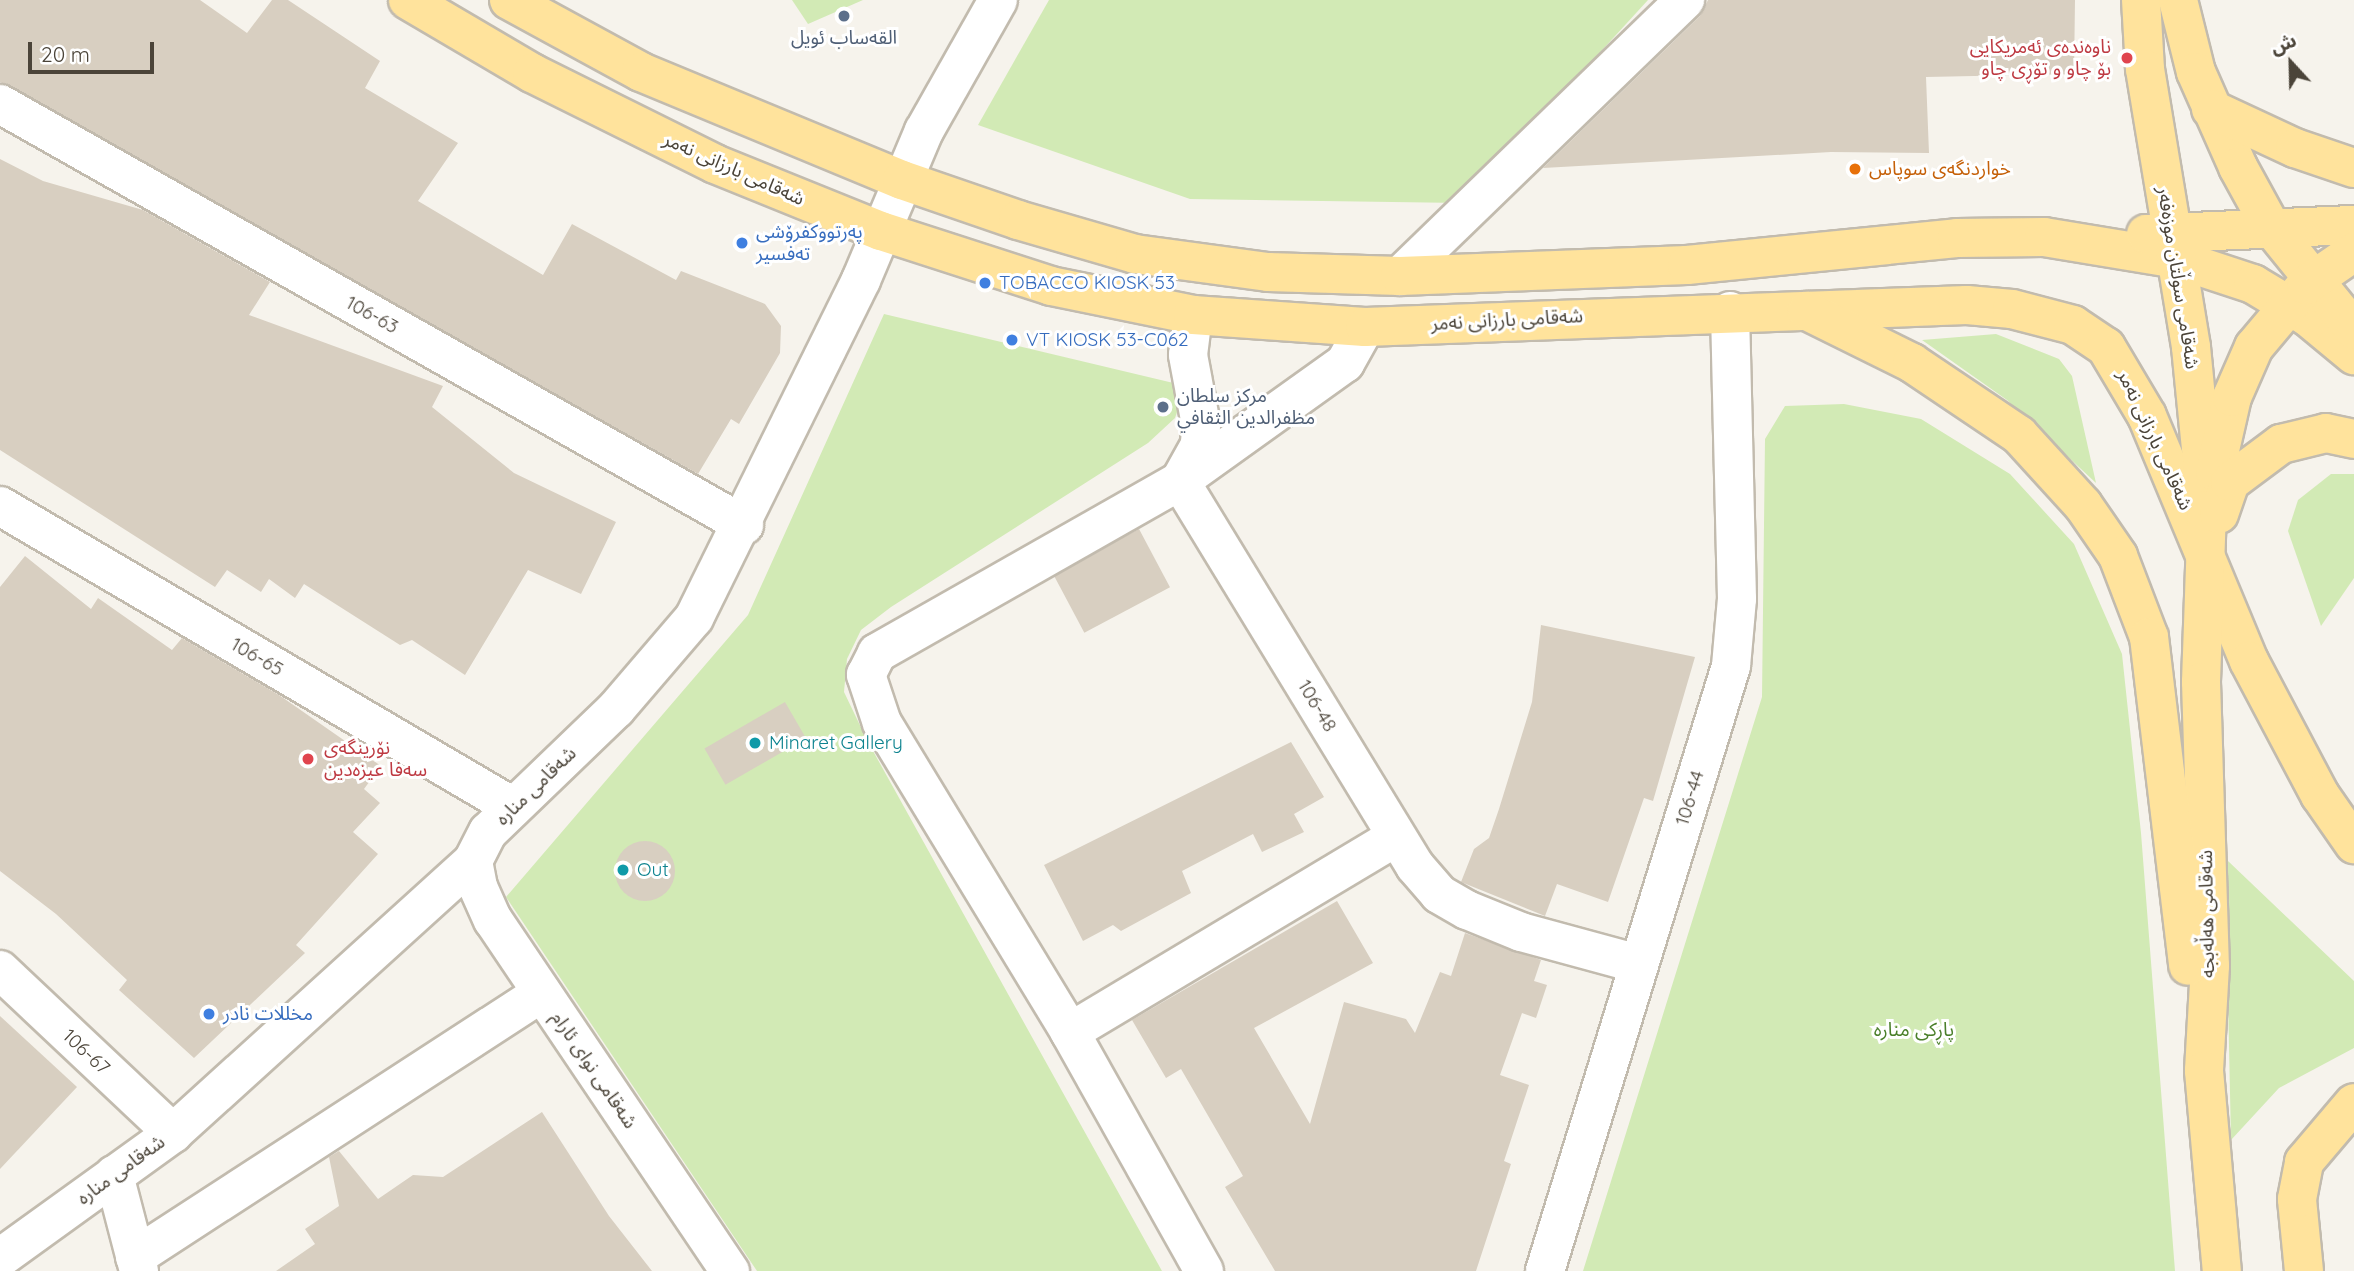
<!DOCTYPE html>
<html>
<head>
<meta charset="utf-8">
<style>
  body { margin:0 }
  #map { position:relative; width:2354px; height:1271px; overflow:hidden; background:#f6f3ec; font-family:Quicksand,"Noto Sans Arabic",sans-serif }
  div>[style] { position:absolute }
  .green>* { inset:0; background:#d2eab5 }
  .building>* { inset:0; background:#d8cfc1; transform-origin:0 0 }
  .round { border-radius:50% }
  .roads { filter:drop-shadow(2px 0 #c2bbae) drop-shadow(-2px 0 #c2bbae) drop-shadow(0 2px #c2bbae) drop-shadow(0 -2px #c2bbae) }
  .minor>* { height:38px; margin:-19px; padding:0 19px; transform-origin:19px; border-radius:19px; background:#fff }
  .major>* { height:38px; margin:-19px; padding:0 19px; transform-origin:19px; border-radius:19px; background:#ffe39c }
  .dots>* { width:19px; height:19px; translate:-50% -50%; box-sizing:border-box; border:4px solid #fff; border-radius:50% }
  span { translate:-50% -50%; white-space:nowrap; text-align:center; line-height:1.15; -webkit-text-stroke:6px #fff; paint-order:stroke }
  .service-label { font-size:19px; color:#4e5e75 }
  .left { translate:0 -50%; text-align:left }
  .health-label { font-size:19px; color:#be3a42 }
  .right { translate:-100% -50%; text-align:right }
  .street-label { font-size:19px; color:#4b4439 }
  .food-label { font-size:19px; color:#c56008 }
  .shop-label { font-size:19px; color:#366cbe }
  .culture-label { font-size:19px; color:#0d838f }
  .park-label { font-size:19px; color:#4a7f2a }
  .north { position:absolute; left:2256px; top:28px; width:70px; height:70px; -webkit-text-stroke:5px #fff; paint-order:stroke; rotate:338deg; font-size:19px; font-weight:700; line-height:28px; text-align:center; color:#4b4439 }
  .north::after { content:''; display:block; margin:auto; width:24px; height:32px; background:#4b4439; clip-path:polygon(50% 0,100% 100%,50% 72%,0 100%) }
  .scale { position:absolute; left:28px; top:42px; width:126px; height:32px; box-sizing:border-box; border:4px solid #4b4439; border-top:0; padding-left:9px; font-size:21px; line-height:24px; white-space:nowrap; color:#4b4439; -webkit-text-stroke:5px #fff; paint-order:stroke }
</style>
</head>
<body>
<div id="map">
  <div class="green">
    <i style="clip-path:polygon(792px 0,863px 0,808px 24px)"></i>
    <i style="clip-path:polygon(1049px 0,1648px 0,1462px 203px,1190px 199px,978px 125px)"></i>
    <i style="clip-path:polygon(884px 314px,1186px 386px,1175px 418px,1148px 443px,891px 607px,861px 630px,847px 659px,844px 692px,868px 742px,1162px 1271px,757px 1271px,506px 897px,748px 615px)"></i>
    <i style="clip-path:polygon(1996px 334px,2059px 359px,2072px 376px,2096px 483px,2007px 400px,1922px 340px)"></i>
    <i style="clip-path:polygon(1844px 404px,1921px 419px,2010px 474px,2074px 544px,2122px 654px,2141px 833px,2175px 1271px,1583px 1271px,1762px 697px,1765px 439px,1785px 406px)"></i>
    <i style="clip-path:polygon(2331px 474px,2354px 474px,2354px 578px,2321px 626px,2288px 531px,2298px 500px)"></i>
    <i style="clip-path:polygon(2228px 861px,2354px 981px,2354px 1048px,2279px 1088px,2231px 1140px,2228px 999px,2213px 890px)"></i>
  </div>
  <div class="building">
    <i style="clip-path:polygon(0 0,200px 0,247px 33px,272px 0,288px 0,380px 61px,365px 88px,458px 143px,418px 201px,543px 275px,572px 224px,676px 280px,681px 271px,765px 304px,781px 326px,780px 353px,739px 424px,731px 419px,698px 474px,0 82px)"></i>
    <i style="clip-path:polygon(1708px 0,2075px 0,2074px 74px,1926px 77px,1929px 153px,1831px 152px,1543px 168px,1700px 16px)"></i>
    <i style="clip-path:polygon(0 159px,43px 181px,143px 210px,270px 282px,249px 315px,443px 386px,432px 407px,514px 473px,616px 522px,581px 594px,528px 570px,465px 675px,412px 640px,400px 645px,304px 584px,295px 598px,269px 579px,261px 592px,227px 570px,215px 587px,0 450px)"></i>
    <i style="left:1139px;top:529px;width:66px;height:97px;rotate:62deg"></i>
    <i style="clip-path:polygon(25px 556px,91px 609px,98px 598px,172px 650px,182px 638px,279px 695px,381px 766px,364px 789px,380px 803px,353px 832px,378px 854px,296px 945px,305px 953px,194px 1058px,119px 990px,127px 980px,56px 914px,0 871px,0 587px)"></i>
    <i style="clip-path:polygon(1541px 625px,1695px 657px,1653px 801px,1644px 798px,1608px 902px,1557px 884px,1545px 916px,1461px 882px,1474px 849px,1489px 838px,1499px 809px,1532px 702px)"></i>
    <i style="left:785px;top:702px;width:42px;height:93px;rotate:60deg"></i>
    <i style="clip-path:polygon(1291px 742px,1324px 797px,1294px 814px,1304px 832px,1262px 852px,1253px 834px,1182px 871px,1191px 893px,1121px 931px,1113px 925px,1083px 941px,1044px 865px)"></i>
    <i class="round" style="left:615px;top:841px;width:60px;height:60px"></i>
    <i style="clip-path:polygon(1337px 901px,1373px 963px,1254px 1028px,1310px 1124px,1344px 1002px,1406px 1019px,1415px 1033px,1440px 972px,1451px 976px,1465px 933px,1541px 960px,1534px 981px,1547px 985px,1536px 1018px,1522px 1013px,1500px 1075px,1529px 1085px,1504px 1161px,1511px 1164px,1476px 1271px,1275px 1271px,1225px 1187px,1243px 1176px,1181px 1069px,1166px 1078px,1132px 1020px)"></i>
    <i style="clip-path:polygon(0 1016px,77px 1087px,0 1169px)"></i>
    <i style="clip-path:polygon(542px 1112px,609px 1216px,652px 1271px,276px 1271px,315px 1244px,305px 1229px,339px 1206px,329px 1157px,339px 1151px,378px 1199px,413px 1175px,443px 1177px)"></i>
  </div>
  <div class="roads">
    <div class="minor">
      <i style="left:0;top:104px;width:855px;rotate:29.5deg"></i>
      <i style="left:1400px;top:276px;width:397px;rotate:-44.1deg"></i>
      <i style="left:1193px;top:315px;width:40px;rotate:97.1deg"></i>
      <i style="left:1188px;top:355px;width:71px;rotate:79.5deg"></i>
      <i style="left:1201px;top:425px;width:20px;rotate:93deg"></i>
      <i style="left:1200px;top:445px;width:41px;rotate:119.1deg"></i>
      <i style="left:1180px;top:481px;width:451px;rotate:58.6deg"></i>
      <i style="left:1415px;top:866px;width:37px;rotate:49deg"></i>
      <i style="left:1439px;top:894px;width:32px;rotate:30deg"></i>
      <i style="left:1467px;top:910px;width:58px;rotate:22.2deg"></i>
      <i style="left:1521px;top:932px;width:122px;rotate:15.2deg"></i>
      <i style="left:0;top:506px;width:595px;rotate:30.4deg"></i>
      <i style="left:473px;top:861px;width:26px;rotate:79deg"></i>
      <i style="left:478px;top:887px;width:36px;rotate:66deg"></i>
      <i style="left:493px;top:920px;width:424px;rotate:56deg"></i>
      <i style="left:0;top:970px;width:238px;rotate:43.3deg"></i>
      <i style="left:1070px;top:1032px;width:380px;rotate:-30.9deg"></i>
      <i style="left:114px;top:1175px;width:99px;rotate:75.4deg"></i>
      <i style="left:135px;top:1257px;width:485px;rotate:-33deg"></i>
      <i style="left:0;top:1258px;width:213px;rotate:-35.8deg"></i>
      <i style="left:173px;top:1133px;width:405px;rotate:-42.2deg"></i>
      <i style="left:473px;top:861px;width:33px;rotate:-63deg"></i>
      <i style="left:488px;top:832px;width:178px;rotate:-43.9deg"></i>
      <i style="left:616px;top:709px;width:120px;rotate:-49.4deg"></i>
      <i style="left:694px;top:618px;width:377px;rotate:-63.7deg"></i>
      <i style="left:861px;top:280px;width:162px;rotate:-67.1deg"></i>
      <i style="left:924px;top:131px;width:150px;rotate:-60.5deg"></i>
      <i style="left:1204px;top:1271px;width:274px;rotate:-119.3deg"></i>
      <i style="left:1070px;top:1032px;width:362px;rotate:-121.3deg"></i>
      <i style="left:882px;top:723px;width:51px;rotate:-108.4deg"></i>
      <i style="left:866px;top:675px;width:25px;rotate:-63deg"></i>
      <i style="left:877px;top:653px;width:348px;rotate:-29.6deg"></i>
      <i style="left:1180px;top:481px;width:203px;rotate:-35.6deg"></i>
      <i style="left:1345px;top:363px;width:41px;rotate:-60.9deg"></i>
      <i style="left:1545px;top:1271px;width:633px;rotate:-72.91deg"></i>
      <i style="left:1731px;top:666px;width:67px;rotate:-84.9deg"></i>
      <i style="left:1737px;top:599px;width:288px;rotate:-91.4deg"></i>
    </div>
    <div class="major">
      <i style="left:408px;top:0;width:144px;rotate:30.5deg"></i>
      <i style="left:532px;top:73px;width:204px;rotate:26.4deg"></i>
      <i style="left:715px;top:164px;width:179px;rotate:22deg"></i>
      <i style="left:881px;top:231px;width:179px;rotate:17.9deg"></i>
      <i style="left:1051px;top:286px;width:145px;rotate:11.5deg"></i>
      <i style="left:1193px;top:315px;width:172px;rotate:4deg"></i>
      <i style="left:1365px;top:327px;width:602px;rotate:-2.09deg"></i>
      <i style="left:1967px;top:305px;width:45px;rotate:5.1deg"></i>
      <i style="left:2012px;top:309px;width:63px;rotate:14.7deg"></i>
      <i style="left:2073px;top:325px;width:40px;rotate:34deg"></i>
      <i style="left:2106px;top:347px;width:80px;rotate:59.3deg"></i>
      <i style="left:2147px;top:416px;width:265px;rotate:67.4deg"></i>
      <i style="left:2249px;top:661px;width:152px;rotate:62.1deg"></i>
      <i style="left:2320px;top:795px;width:60px;rotate:55.2deg"></i>
      <i style="left:509px;top:0;width:150px;rotate:28.6deg"></i>
      <i style="left:641px;top:72px;width:282px;rotate:22.5deg"></i>
      <i style="left:902px;top:180px;width:123px;rotate:19deg"></i>
      <i style="left:1018px;top:220px;width:122px;rotate:16.2deg"></i>
      <i style="left:1135px;top:254px;width:134px;rotate:7.7deg"></i>
      <i style="left:1268px;top:272px;width:132px;rotate:1.7deg"></i>
      <i style="left:1400px;top:276px;width:287px;rotate:-2.2deg"></i>
      <i style="left:1687px;top:265px;width:271px;rotate:-5.7deg"></i>
      <i style="left:1957px;top:238px;width:87px;rotate:-0.7deg"></i>
      <i style="left:2044px;top:237px;width:135px;rotate:9.4deg"></i>
      <i style="left:2177px;top:259px;width:80px;rotate:18.2deg"></i>
      <i style="left:2253px;top:284px;width:64px;rotate:31deg"></i>
      <i style="left:2308px;top:317px;width:60px;rotate:39.6deg"></i>
      <i style="left:2141px;top:0;width:69px;rotate:86.7deg"></i>
      <i style="left:2145px;top:69px;width:282px;rotate:80.6deg"></i>
      <i style="left:2191px;top:347px;width:164px;rotate:84.4deg"></i>
      <i style="left:2207px;top:510px;width:172px;rotate:92deg"></i>
      <i style="left:2201px;top:682px;width:284px;rotate:88.2deg"></i>
      <i style="left:2210px;top:966px;width:105px;rotate:93.3deg"></i>
      <i style="left:2204px;top:1071px;width:201px;rotate:84.9deg"></i>
      <i style="left:2178px;top:0;width:74px;rotate:76deg"></i>
      <i style="left:2196px;top:72px;width:104px;rotate:66.1deg"></i>
      <i style="left:2238px;top:167px;width:68px;rotate:61.2deg"></i>
      <i style="left:2271px;top:227px;width:132px;rotate:50.9deg"></i>
      <i style="left:2211px;top:109px;width:93px;rotate:24.9deg"></i>
      <i style="left:2295px;top:148px;width:62px;rotate:18.7deg"></i>
      <i style="left:2146px;top:234px;width:208px;rotate:-2.5deg"></i>
      <i style="left:1807px;top:311px;width:117px;rotate:26.3deg"></i>
      <i style="left:1912px;top:363px;width:129px;rotate:33.9deg"></i>
      <i style="left:2019px;top:435px;width:95px;rotate:47.6deg"></i>
      <i style="left:2083px;top:505px;width:62px;rotate:55.5deg"></i>
      <i style="left:2118px;top:556px;width:87px;rotate:69.1deg"></i>
      <i style="left:2149px;top:637px;width:331px;rotate:83.2deg"></i>
      <i style="left:2215px;top:472px;width:77px;rotate:-77.2deg"></i>
      <i style="left:2232px;top:397px;width:55px;rotate:-66.3deg"></i>
      <i style="left:2254px;top:347px;width:81px;rotate:-50deg"></i>
      <i style="left:2306px;top:285px;width:58px;rotate:-34.5deg"></i>
      <i style="left:2219px;top:514px;width:34px;rotate:-71deg"></i>
      <i style="left:2230px;top:482px;width:64px;rotate:-36.7deg"></i>
      <i style="left:2281px;top:444px;width:46px;rotate:-13.7deg"></i>
      <i style="left:2326px;top:433px;width:29px;rotate:12deg"></i>
      <i style="left:2304px;top:1271px;width:72px;rotate:-95.6deg"></i>
      <i style="left:2297px;top:1199px;width:38px;rotate:-79deg"></i>
      <i style="left:2304px;top:1162px;width:77px;rotate:-49.7deg"></i>
    </div>
  </div>
  <div class="dots">
    <i style="left:844px;top:16px;background:#5c6f8a"></i>
    <i style="left:2127px;top:58px;background:#e0444e"></i>
    <i style="left:1855px;top:169px;background:#e8710a"></i>
    <i style="left:742px;top:243px;background:#3f7fe0"></i>
    <i style="left:985px;top:283px;background:#3f7fe0"></i>
    <i style="left:1012px;top:340px;background:#3f7fe0"></i>
    <i style="left:1163px;top:407px;background:#5c6f8a"></i>
    <i style="left:755px;top:743px;background:#0f9aa8"></i>
    <i style="left:308px;top:759px;background:#e0444e"></i>
    <i style="left:623px;top:870px;background:#0f9aa8"></i>
    <i style="left:209px;top:1014px;background:#3f7fe0"></i>
  </div>
  <div class="service-label">
    <span style="left:844px;top:38px">القەساب ئویل</span>
    <span class="left" style="left:1177px;top:407px">مركز سلطان<br>مظفرالدين الثقافي</span>
  </div>
  <div class="health-label">
    <span class="right" style="left:2111px;top:58px">ناوەندەی ئەمریکایی<br>بۆ چاو و تۆڕی چاو</span>
    <span class="left" style="left:324px;top:759px">نۆرینگەی<br>سەفا عیزەدین</span>
  </div>
  <div class="street-label">
    <span style="left:734px;top:169px;rotate:24deg">شەقامی بارزانی نەمر</span>
    <span style="left:2178px;top:278px;rotate:81deg">شەقامی سوڵتان موزەفەر</span>
    <span style="left:372px;top:315px;rotate:29deg">106-63</span>
    <span style="left:1507px;top:320px;rotate:-3deg">شەقامی بارزانی نەمر</span>
    <span style="left:2155px;top:440px;rotate:65deg">شەقامی بارزانی نەمر</span>
    <span style="left:257px;top:657px;rotate:30deg">106-65</span>
    <span style="left:1317px;top:706px;rotate:59deg">106-48</span>
    <span style="left:536px;top:786px;rotate:-44deg">شەقامی منارە</span>
    <span style="left:1690px;top:798px;rotate:-73deg">106-44</span>
    <span style="left:2207px;top:914px;rotate:-91deg">شەقامی هەڵەبجە</span>
    <span style="left:86px;top:1052px;rotate:43deg">106-67</span>
    <span style="left:594px;top:1070px;rotate:56deg">شەقامی نوای ئارام</span>
    <span style="left:121px;top:1170px;rotate:-36deg">شەقامی منارە</span>
  </div>
  <div class="food-label">
    <span class="left" style="left:1869px;top:169px">خواردنگەی سوپاس</span>
  </div>
  <div class="shop-label">
    <span class="left" style="left:756px;top:243px">پەرتووکفرۆشی<br>تەفسیر</span>
    <span class="left" style="left:999px;top:283px">TOBACCO KIOSK 53</span>
    <span class="left" style="left:1026px;top:340px">VT KIOSK 53-C062</span>
    <span class="left" style="left:223px;top:1014px">مخللات نادر</span>
  </div>
  <div class="culture-label">
    <span class="left" style="left:769px;top:743px">Minaret Gallery</span>
    <span class="left" style="left:637px;top:870px">Out</span>
  </div>
  <div class="park-label">
    <span style="left:1914px;top:1030px">پاڕکی منارە</span>
  </div>
  <div class="north">ش</div>
  <div class="scale">20 m</div>
</div>
</body>
</html>
